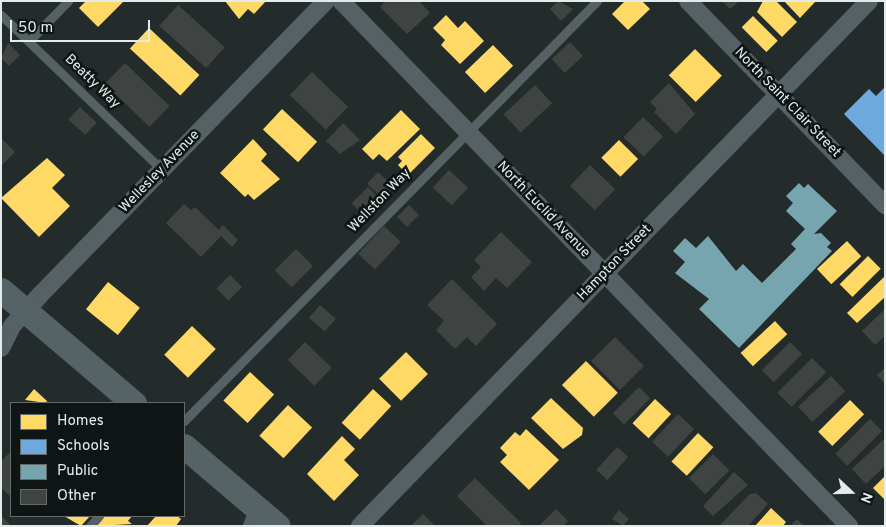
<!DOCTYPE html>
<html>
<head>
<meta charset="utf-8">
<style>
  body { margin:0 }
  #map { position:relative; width:886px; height:527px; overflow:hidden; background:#242b2b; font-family:Overpass,sans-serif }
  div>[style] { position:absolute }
  .homes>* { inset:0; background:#ffd966; transform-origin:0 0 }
  .schools>* { inset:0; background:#6fa8dc }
  .public>* { inset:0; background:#76a5af }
  .building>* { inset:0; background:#3f4443; transform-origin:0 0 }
  .service>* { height:9px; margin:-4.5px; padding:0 4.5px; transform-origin:4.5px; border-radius:4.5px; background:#556165 }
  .minor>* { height:18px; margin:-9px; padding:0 9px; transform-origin:9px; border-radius:9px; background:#556165 }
  .secondary>* { height:25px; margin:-12.5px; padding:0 12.5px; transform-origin:12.5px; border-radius:12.5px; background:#556367 }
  span { translate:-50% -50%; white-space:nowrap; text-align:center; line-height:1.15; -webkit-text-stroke:5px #0f1515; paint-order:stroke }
  .street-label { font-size:14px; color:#e3ebeb }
  .frame { position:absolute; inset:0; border:2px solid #e3ebeb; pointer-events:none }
  .legend { position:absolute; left:10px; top:402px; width:175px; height:115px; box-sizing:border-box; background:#0f1515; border:1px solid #646b6b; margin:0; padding:6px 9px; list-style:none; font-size:15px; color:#e3ebeb }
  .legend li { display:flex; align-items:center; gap:10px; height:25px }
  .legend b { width:25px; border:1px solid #646b6b }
  .north { position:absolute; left:826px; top:467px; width:50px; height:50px; -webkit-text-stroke:4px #0f1515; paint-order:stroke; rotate:111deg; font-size:14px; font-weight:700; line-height:20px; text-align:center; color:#e3ebeb }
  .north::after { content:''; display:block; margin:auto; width:18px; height:22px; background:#e3ebeb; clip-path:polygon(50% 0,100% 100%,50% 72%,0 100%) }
  .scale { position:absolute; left:10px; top:20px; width:140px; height:22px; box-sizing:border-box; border:2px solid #e3ebeb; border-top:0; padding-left:6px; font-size:15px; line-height:18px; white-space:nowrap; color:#e3ebeb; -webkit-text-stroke:4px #0f1515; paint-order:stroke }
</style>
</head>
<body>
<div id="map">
  <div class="homes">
    <i style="clip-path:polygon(86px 1px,124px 1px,98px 27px,79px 8px)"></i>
    <i style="clip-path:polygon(225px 1px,266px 1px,254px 14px,248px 9px,239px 19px)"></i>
    <i style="clip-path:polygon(625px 1px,642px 1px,650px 9px,628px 30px,612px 14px)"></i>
    <i style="clip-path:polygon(763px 1px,776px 1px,797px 22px,782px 37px,757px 12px)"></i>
    <i style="clip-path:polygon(784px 1px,814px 1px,815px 2px,800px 18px)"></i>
    <i style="clip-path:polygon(446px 15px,458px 28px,465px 21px,484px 41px,460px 64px,441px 45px,445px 40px,433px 28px)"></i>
    <i style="left:753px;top:16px;width:35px;height:16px;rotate:45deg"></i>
    <i style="left:149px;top:28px;width:69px;height:28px;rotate:43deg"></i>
    <i style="left:493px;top:45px;width:29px;height:39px;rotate:46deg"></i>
    <i style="left:695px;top:49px;width:38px;height:37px;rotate:45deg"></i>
    <i style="left:282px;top:109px;width:48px;height:28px;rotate:43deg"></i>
    <i style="clip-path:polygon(401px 110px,420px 129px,387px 161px,379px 154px,373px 160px,362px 149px)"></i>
    <i style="clip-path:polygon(421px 134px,435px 148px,408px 175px,398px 165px,402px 161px,398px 157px)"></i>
    <i style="clip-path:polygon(253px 139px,267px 154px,261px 161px,280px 179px,254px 200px,248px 194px,245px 197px,220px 173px)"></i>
    <i style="left:619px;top:140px;width:27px;height:25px;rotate:45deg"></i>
    <i style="clip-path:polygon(47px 158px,65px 175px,52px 188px,70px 206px,39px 237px,1px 198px)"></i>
    <i style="left:847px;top:241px;width:21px;height:41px;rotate:47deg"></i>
    <i style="left:868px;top:256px;width:18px;height:40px;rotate:45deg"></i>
    <i style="clip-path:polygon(885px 276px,885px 297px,857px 323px,847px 313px)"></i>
    <i style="left:108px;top:282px;width:41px;height:35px;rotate:39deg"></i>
    <i style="left:775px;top:321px;width:18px;height:47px;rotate:47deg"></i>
    <i style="left:192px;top:326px;width:33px;height:40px;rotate:44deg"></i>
    <i style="left:406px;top:352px;width:31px;height:38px;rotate:45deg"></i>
    <i style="left:586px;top:361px;width:45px;height:34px;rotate:45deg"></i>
    <i style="left:250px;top:372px;width:33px;height:39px;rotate:43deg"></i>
    <i style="clip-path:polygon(34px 389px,47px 401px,46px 403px,25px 400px)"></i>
    <i style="left:373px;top:389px;width:25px;height:46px;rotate:43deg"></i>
    <i style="clip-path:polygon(551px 398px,583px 428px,582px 435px,563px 449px,531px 418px)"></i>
    <i style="left:655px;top:399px;width:22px;height:33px;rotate:43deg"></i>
    <i style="left:850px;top:400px;width:20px;height:45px;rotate:45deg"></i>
    <i style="left:288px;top:405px;width:33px;height:42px;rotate:43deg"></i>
    <i style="clip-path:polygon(526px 429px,559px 460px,529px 490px,500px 462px,507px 455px,500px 448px,515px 432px,520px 436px)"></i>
    <i style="left:698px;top:433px;width:21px;height:39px;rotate:43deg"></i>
    <i style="clip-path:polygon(342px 436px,355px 449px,344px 460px,359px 475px,334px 501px,307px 474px)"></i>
    <i style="clip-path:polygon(885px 476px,885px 500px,873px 488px)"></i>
    <i style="clip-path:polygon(771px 508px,786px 522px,783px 526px,755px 526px)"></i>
    <i style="clip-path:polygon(64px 516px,90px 516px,81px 526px)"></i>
    <i style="clip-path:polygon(105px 516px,132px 516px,128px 521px,132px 524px,96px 526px)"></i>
    <i style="clip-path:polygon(156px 516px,177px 516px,181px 519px,176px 526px,147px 526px)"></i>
  </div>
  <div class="schools">
    <i style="clip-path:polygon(885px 87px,885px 156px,844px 114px,869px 89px,876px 96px)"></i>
  </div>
  <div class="public">
    <i style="clip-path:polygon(799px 183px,804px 188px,808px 184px,837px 211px,814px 234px,821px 233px,831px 243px,827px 247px,832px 251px,739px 348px,699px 309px,709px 299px,675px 273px,685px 262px,673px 251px,685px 238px,696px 248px,708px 236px,736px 271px,743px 264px,762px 283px,796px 249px,791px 244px,805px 229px,786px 211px,793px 203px,786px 196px)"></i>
  </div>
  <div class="building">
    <i style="clip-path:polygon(386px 1px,419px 1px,430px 13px,407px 34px,380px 7px)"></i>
    <i style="clip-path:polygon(558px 1px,573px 9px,561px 21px,550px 9px)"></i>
    <i style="clip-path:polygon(722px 1px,739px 1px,730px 9px)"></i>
    <i style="left:178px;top:5px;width:63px;height:28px;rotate:42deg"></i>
    <i style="left:570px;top:42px;width:19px;height:25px;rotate:47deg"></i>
    <i style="clip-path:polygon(8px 43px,20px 55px,9px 66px,1px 58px)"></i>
    <i style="left:125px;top:63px;width:62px;height:29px;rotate:44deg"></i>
    <i style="left:312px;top:72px;width:50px;height:32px;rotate:44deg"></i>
    <i style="clip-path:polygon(669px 83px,695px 114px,676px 134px,654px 112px,657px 109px,650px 102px)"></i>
    <i style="left:535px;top:85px;width:25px;height:43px;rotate:47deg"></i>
    <i style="left:80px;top:107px;width:23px;height:17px;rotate:43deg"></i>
    <i style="left:643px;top:117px;width:28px;height:28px;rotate:44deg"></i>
    <i style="clip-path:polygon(343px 123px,360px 140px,340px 154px,326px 141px)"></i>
    <i style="clip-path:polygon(1px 138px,15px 152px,1px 166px)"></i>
    <i style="left:590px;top:165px;width:35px;height:29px;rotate:44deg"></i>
    <i style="left:449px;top:170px;width:26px;height:24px;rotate:43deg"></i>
    <i style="left:378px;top:172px;width:22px;height:16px;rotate:43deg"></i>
    <i style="left:368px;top:187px;width:17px;height:23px;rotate:45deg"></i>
    <i style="clip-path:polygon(184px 204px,191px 210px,195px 207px,219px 230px,223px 225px,238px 240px,232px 247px,221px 236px,201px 257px,166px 223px)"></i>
    <i style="left:409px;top:205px;width:14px;height:17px;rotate:45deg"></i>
    <i style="left:384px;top:226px;width:23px;height:38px;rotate:43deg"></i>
    <i style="clip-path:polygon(501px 232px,532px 262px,507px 288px,496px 278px,484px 291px,471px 277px,481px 267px,474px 260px)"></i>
    <i style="left:296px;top:249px;width:24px;height:30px;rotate:45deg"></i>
    <i style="left:230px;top:275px;width:17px;height:19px;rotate:45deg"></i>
    <i style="clip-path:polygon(452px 279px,497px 324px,476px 346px,467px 337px,455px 349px,436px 330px,444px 321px,427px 305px)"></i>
    <i style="left:320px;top:305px;width:21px;height:17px;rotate:41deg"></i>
    <i style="clip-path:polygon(885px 309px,885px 336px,875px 345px,862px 331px)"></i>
    <i style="left:615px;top:337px;width:41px;height:34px;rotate:45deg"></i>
    <i style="left:305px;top:342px;width:37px;height:25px;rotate:44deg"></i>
    <i style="left:790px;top:342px;width:17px;height:40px;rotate:45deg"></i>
    <i style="left:812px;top:358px;width:20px;height:49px;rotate:45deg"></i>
    <i style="clip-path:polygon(885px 368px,885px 384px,877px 375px)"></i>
    <i style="left:831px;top:376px;width:21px;height:45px;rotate:47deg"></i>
    <i style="left:639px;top:387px;width:16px;height:37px;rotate:45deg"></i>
    <i style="left:678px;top:414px;width:22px;height:38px;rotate:43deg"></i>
    <i style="left:870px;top:419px;width:17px;height:49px;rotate:45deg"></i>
    <i style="clip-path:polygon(885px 438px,885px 466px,866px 484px,852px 469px)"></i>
    <i style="left:617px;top:447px;width:15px;height:31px;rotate:42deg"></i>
    <i style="clip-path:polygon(9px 453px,11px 455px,11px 497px,1px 488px,1px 462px)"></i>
    <i style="left:713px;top:454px;width:23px;height:34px;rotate:45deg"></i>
    <i style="clip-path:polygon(734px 472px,748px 485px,713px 516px,703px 506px)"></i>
    <i style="clip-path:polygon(475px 478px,521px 523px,519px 526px,487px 526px,457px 496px)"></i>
    <i style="clip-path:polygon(756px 493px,768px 504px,748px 526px,719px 526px,750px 494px)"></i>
    <i style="clip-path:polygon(556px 509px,568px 521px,563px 526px,539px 526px)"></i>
    <i style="clip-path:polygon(619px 510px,629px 519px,623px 526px,612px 519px)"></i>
    <i style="clip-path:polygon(423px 514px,435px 526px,411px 526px)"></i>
    <i style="clip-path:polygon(1px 516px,10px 524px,8px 526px,1px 526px)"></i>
    <i style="clip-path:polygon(797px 519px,804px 526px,790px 526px)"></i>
  </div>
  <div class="service">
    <i style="left:1px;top:15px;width:223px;rotate:43.9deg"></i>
    <i style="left:29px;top:41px;width:56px;rotate:-45.7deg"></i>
    <i style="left:184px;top:421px;width:589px;rotate:-45.48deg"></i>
    <i style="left:90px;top:526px;width:13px;rotate:-48deg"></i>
  </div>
  <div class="minor">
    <i style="left:341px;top:1px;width:731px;rotate:45.94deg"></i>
    <i style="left:688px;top:1px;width:284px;rotate:46deg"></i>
    <i style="left:1px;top:348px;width:25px;rotate:-63deg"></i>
    <i style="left:12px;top:326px;width:43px;rotate:-47.8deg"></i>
    <i style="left:41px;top:294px;width:409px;rotate:-45.8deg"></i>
    <i style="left:252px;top:526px;width:18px;rotate:-68deg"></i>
    <i style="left:360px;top:526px;width:731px;rotate:-45.89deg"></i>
  </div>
  <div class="secondary">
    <i style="left:1px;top:290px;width:175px;rotate:40.4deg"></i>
    <i style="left:184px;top:446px;width:123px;rotate:40.4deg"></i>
  </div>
  <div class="street-label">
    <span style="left:92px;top:82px;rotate:44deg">Beatty Way</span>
    <span style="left:787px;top:103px;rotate:46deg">North Saint Clair Street</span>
    <span style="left:160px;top:172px;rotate:-46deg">Wellesley Avenue</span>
    <span style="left:380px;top:201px;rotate:-46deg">Wellston Way</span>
    <span style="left:543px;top:210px;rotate:46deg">North Euclid Avenue</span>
    <span style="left:615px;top:263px;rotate:-46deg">Hampton Street</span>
  </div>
  <div class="frame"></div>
  <ul class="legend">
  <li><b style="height:14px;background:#ffd966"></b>Homes</li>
  <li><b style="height:14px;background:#6fa8dc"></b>Schools</li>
  <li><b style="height:14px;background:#76a5af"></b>Public</li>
  <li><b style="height:14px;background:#3f4443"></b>Other</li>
  </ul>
  <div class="north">N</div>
  <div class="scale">50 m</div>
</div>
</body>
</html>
